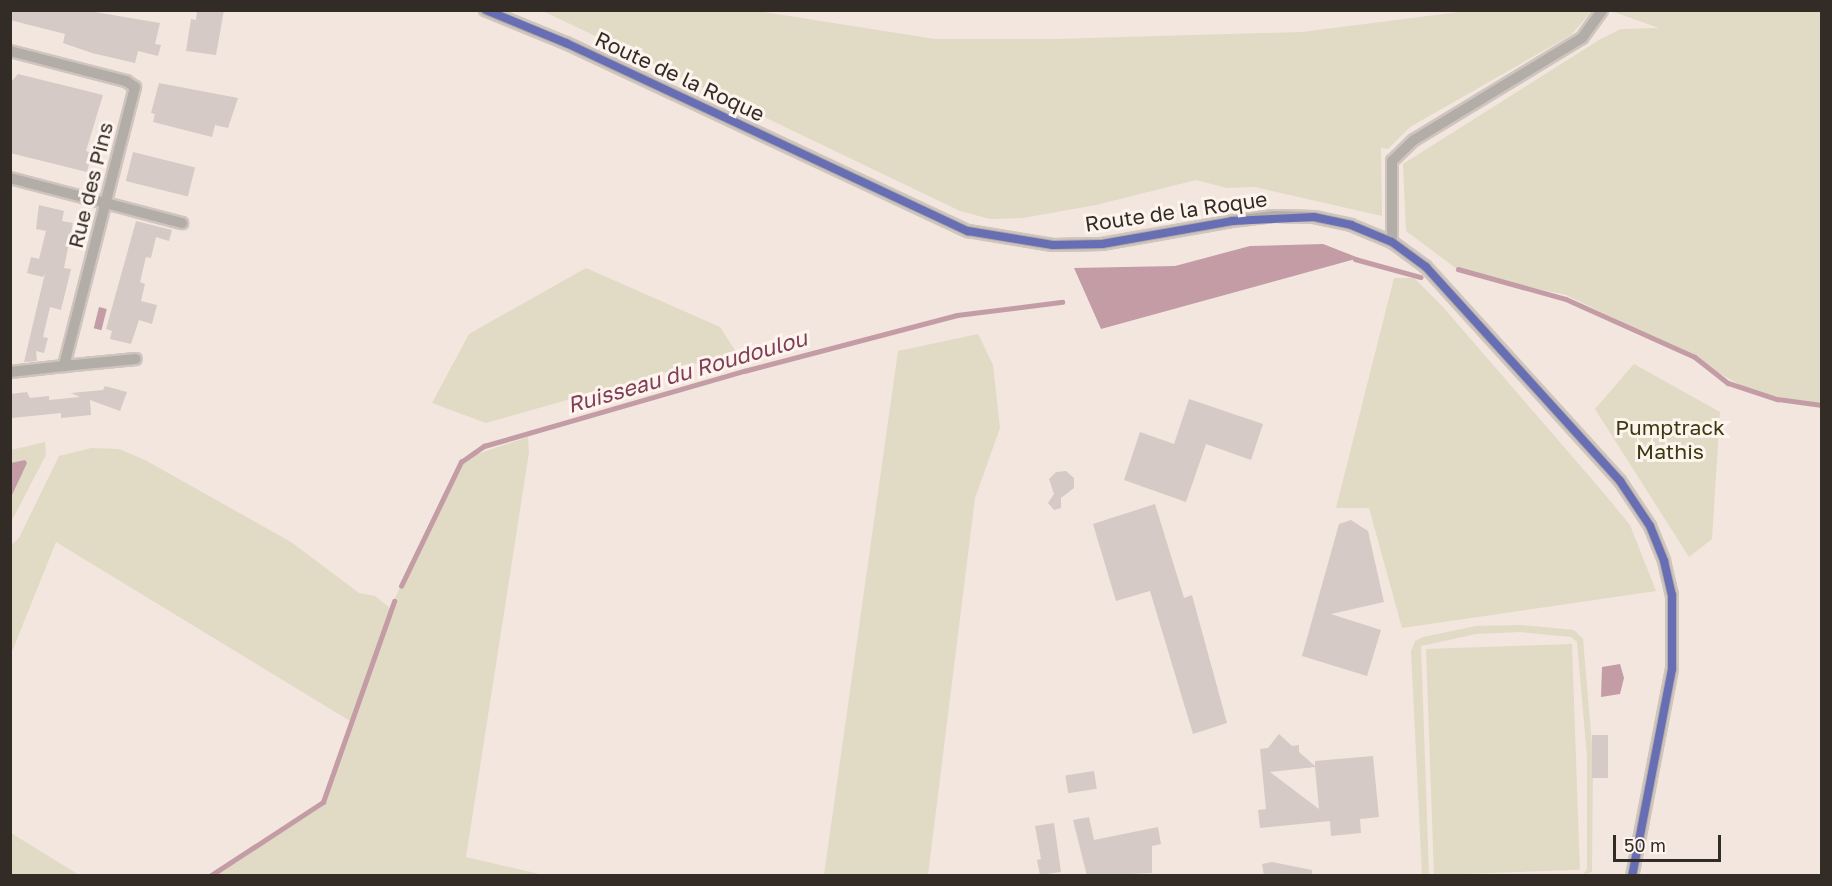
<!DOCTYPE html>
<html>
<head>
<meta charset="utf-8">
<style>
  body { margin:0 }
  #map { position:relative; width:1832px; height:886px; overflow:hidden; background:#f3e6de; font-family:"Golos Text",sans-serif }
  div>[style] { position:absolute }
  .green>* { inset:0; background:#e1dac4; transform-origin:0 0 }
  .water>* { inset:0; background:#c39ca6; transform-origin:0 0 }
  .stream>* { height:4.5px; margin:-2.25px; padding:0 2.25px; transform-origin:2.25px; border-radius:2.25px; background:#c39ca6 }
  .building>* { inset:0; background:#d5cac6; transform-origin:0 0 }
  .roads { filter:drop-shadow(2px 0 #cfc5bf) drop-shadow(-2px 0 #cfc5bf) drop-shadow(0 2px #cfc5bf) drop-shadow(0 -2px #cfc5bf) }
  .minor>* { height:10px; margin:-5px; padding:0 5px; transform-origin:5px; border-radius:5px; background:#b2ada6 }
  .bus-1>* { height:8px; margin:-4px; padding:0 4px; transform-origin:4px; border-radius:4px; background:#686eb4 }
  span { translate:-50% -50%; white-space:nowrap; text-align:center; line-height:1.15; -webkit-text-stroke:6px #fef4ee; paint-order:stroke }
  .street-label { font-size:21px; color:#332b26 }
  .park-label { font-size:21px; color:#3b3911 }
  .water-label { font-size:22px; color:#803e58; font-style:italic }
  .frame { position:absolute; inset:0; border:12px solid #332b26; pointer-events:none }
  .scale { position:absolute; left:1613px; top:835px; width:108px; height:27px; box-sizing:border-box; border:3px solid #332b26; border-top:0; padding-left:8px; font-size:18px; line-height:21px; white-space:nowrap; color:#332b26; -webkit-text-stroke:4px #fef4ee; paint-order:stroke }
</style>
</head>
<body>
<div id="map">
  <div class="green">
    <i style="clip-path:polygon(543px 11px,757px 11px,935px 39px,1055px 39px,1302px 32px,1467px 11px,1592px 11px,1571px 35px,1410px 127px,1388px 149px,1381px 148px,1382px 216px,1255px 187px,1227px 188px,1196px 180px,1096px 205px,1023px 218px,990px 219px,960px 211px)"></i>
    <i style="clip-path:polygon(1020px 11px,1178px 11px,1160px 12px)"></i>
    <i style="clip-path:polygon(1611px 11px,1821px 11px,1821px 403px,1756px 394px,1670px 345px,1566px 295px,1461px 272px,1406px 231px,1403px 164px,1599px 40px,1621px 29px,1659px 28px)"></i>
    <i style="clip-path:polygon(586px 268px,720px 327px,736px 352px,486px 423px,432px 403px,469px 334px)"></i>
    <i style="clip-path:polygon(1394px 278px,1414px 278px,1443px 307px,1602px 491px,1630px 525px,1656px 591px,1402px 628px,1369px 508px,1336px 508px)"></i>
    <i style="clip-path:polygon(978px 334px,993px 365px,1000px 428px,975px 498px,928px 875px,824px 875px,898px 351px)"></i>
    <i style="clip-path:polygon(1634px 364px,1720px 412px,1712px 539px,1689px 557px,1595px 409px)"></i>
    <i style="clip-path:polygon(528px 437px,529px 452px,466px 857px,544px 875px,212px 875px,323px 800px,350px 721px,56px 542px,11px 654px,11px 545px,19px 538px,59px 456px,91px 448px,119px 449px,145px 460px,291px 542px,359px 593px,375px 596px,390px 608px,463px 459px)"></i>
    <i style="clip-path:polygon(45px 442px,46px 455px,11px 522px,11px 450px)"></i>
    <i style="clip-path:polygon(1520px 625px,1574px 630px,1583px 639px,1593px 757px,1592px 872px,1583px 875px,1587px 869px,1587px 757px,1577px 642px,1571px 637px,1520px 632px,1476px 634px,1421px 646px,1429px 875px,1422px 875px,1411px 651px,1415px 641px,1423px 637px,1476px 626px)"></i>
    <i style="left:1572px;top:644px;width:226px;height:146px;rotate:88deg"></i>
    <i style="clip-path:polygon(11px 833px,79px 875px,11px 875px)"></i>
  </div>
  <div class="water">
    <i style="clip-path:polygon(1323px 244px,1359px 258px,1101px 329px,1074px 268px,1175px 266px,1250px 246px)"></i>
    <i style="left:99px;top:307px;width:8px;height:22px;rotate:14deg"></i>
    <i style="clip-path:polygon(25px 460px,27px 463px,11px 497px,11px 463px)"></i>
    <i style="clip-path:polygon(1620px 664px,1624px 678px,1620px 694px,1601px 697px,1602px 667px)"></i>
  </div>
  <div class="stream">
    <i style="left:1355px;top:259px;width:68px;rotate:15.3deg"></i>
    <i style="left:1458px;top:269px;width:112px;rotate:15.5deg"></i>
    <i style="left:1566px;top:299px;width:141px;rotate:24.2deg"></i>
    <i style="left:1695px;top:357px;width:42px;rotate:38.2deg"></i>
    <i style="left:1728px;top:383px;width:52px;rotate:18.1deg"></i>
    <i style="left:1777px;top:399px;width:45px;rotate:7.6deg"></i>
    <i style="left:401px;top:586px;width:138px;rotate:-64.2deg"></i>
    <i style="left:461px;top:462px;width:28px;rotate:-35deg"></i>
    <i style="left:484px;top:446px;width:271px;rotate:-16.1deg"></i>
    <i style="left:744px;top:371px;width:220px;rotate:-14.7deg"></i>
    <i style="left:957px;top:315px;width:106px;rotate:-7.1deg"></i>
    <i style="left:210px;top:876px;width:135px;rotate:-33.2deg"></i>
    <i style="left:323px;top:802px;width:213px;rotate:-70.5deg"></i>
  </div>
  <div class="building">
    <i style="clip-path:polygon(10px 10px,83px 10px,160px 23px,155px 44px,161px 45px,158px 56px,138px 51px,135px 63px,92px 53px,63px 43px,65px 34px,10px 20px)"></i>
    <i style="clip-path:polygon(197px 10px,224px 10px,216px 55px,186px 51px,191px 19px,196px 20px)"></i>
    <i style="clip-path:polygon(18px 74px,103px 95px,86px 151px,92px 153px,87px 172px,10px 153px,10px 83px)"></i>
    <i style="clip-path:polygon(159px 83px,238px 98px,228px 128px,215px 125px,212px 137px,153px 122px,155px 114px,151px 113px)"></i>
    <i style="left:133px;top:152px;width:64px;height:30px;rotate:14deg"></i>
    <i style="clip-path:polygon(39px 205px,64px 211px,62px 221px,73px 223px,64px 268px,71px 269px,61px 310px,50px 307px,43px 337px,48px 338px,44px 353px,36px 351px,37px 361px,24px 362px,45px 273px,43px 277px,27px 273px,31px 257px,39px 259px,46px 231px,36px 229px)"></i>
    <i style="clip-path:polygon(136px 221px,172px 230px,169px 241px,156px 237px,151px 258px,146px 257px,140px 282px,145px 284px,141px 301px,157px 305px,152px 324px,139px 320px,131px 344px,110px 339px,112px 331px,106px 329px)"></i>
    <i style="clip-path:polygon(105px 386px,127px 392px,120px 411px,90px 400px,91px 415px,61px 418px,61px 413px,12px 418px,10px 394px,27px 392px,30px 398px,49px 396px,49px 400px,80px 397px,71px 393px,103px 390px)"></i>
    <i style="clip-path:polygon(1189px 399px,1263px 424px,1251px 460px,1206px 444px,1186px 502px,1124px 480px,1140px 432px,1174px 444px)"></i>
    <i style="clip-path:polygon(1066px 471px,1074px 478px,1074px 488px,1061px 498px,1061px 508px,1054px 510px,1048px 503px,1054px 494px,1049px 479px,1056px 472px)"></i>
    <i style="clip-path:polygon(1155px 504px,1184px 598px,1192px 595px,1227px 723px,1193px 734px,1150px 591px,1116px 601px,1093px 524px)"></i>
    <i style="clip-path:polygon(1351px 520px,1368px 531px,1384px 602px,1331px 614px,1381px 630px,1367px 676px,1302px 656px,1339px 524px)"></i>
    <i style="clip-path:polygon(evenodd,1279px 734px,1292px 746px,1299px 745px,1299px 752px,1315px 766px,1315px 761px,1373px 756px,1379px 817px,1360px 819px,1361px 833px,1331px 836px,1330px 821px,1260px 828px,1258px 810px,1266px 809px,1260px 749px,1268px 748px,1279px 734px,1315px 767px,1319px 809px,1270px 772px,1315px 767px)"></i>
    <i style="left:1592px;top:735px;width:16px;height:43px"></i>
    <i style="left:1094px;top:771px;width:18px;height:29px;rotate:81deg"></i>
    <i style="clip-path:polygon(1089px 817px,1094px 840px,1158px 827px,1161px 844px,1152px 846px,1152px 873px,1087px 876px,1073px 820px)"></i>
    <i style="clip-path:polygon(1054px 823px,1061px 872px,1040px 875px,1037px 860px,1041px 859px,1035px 826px)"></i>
    <i style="clip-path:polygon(1272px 862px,1312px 870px,1312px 876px,1264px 875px,1262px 864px)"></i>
  </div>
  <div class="roads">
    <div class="minor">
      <i style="left:485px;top:10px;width:87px;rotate:22.2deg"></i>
      <i style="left:566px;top:43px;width:444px;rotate:25.1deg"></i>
      <i style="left:968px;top:231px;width:86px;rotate:9.4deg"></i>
      <i style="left:1053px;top:245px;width:49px;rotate:-1.2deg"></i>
      <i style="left:1102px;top:244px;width:132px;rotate:-10deg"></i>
      <i style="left:1232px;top:221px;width:42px;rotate:-6.8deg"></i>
      <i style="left:1274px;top:216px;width:40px;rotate:1.4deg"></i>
      <i style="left:1314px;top:217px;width:38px;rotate:12deg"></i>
      <i style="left:1351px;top:225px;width:44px;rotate:22.5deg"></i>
      <i style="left:1392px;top:242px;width:42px;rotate:36.3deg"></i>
      <i style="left:1426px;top:267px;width:289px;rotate:47.8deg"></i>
      <i style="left:1620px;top:481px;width:54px;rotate:56.3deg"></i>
      <i style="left:1650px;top:526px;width:38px;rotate:68deg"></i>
      <i style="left:1664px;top:561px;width:35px;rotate:77deg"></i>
      <i style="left:1672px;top:595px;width:74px;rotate:90deg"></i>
      <i style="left:1672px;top:669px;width:211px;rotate:100.9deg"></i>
      <i style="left:10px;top:51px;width:120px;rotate:14.5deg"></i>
      <i style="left:126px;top:81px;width:11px;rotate:34deg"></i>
      <i style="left:135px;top:87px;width:288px;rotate:104.3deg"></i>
      <i style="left:64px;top:366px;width:54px;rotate:173.7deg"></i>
      <i style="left:10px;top:178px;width:178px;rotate:14.7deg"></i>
      <i style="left:1392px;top:242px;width:81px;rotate:-90deg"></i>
      <i style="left:1392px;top:161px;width:30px;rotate:-44deg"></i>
      <i style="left:1414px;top:140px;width:197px;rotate:-31.3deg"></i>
      <i style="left:1582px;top:38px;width:34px;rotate:-54deg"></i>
      <i style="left:64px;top:366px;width:72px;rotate:-5.6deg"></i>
    </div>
  </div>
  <div class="bus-1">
    <i style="left:486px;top:10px;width:87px;rotate:22.4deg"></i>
    <i style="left:566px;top:43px;width:444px;rotate:25.1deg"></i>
    <i style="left:968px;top:231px;width:86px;rotate:9.4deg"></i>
    <i style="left:1053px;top:245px;width:49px;rotate:-1.2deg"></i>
    <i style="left:1102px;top:244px;width:132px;rotate:-10deg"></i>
    <i style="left:1232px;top:221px;width:82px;rotate:-2.8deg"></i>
    <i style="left:1314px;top:217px;width:38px;rotate:12deg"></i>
    <i style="left:1351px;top:225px;width:44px;rotate:22.5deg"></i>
    <i style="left:1392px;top:242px;width:42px;rotate:36.3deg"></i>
    <i style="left:1426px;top:267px;width:289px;rotate:47.8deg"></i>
    <i style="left:1620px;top:481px;width:54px;rotate:56.3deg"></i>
    <i style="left:1650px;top:526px;width:38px;rotate:68deg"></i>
    <i style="left:1664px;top:561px;width:35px;rotate:77deg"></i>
    <i style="left:1672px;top:595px;width:74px;rotate:90deg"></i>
    <i style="left:1672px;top:669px;width:211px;rotate:100.9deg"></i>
  </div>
  <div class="street-label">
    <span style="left:680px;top:76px;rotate:25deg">Route de la Roque</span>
    <span style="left:90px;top:185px;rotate:-76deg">Rue des Pins</span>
    <span style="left:1176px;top:211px;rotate:-8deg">Route de la Roque</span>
  </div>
  <div class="park-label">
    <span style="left:1670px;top:439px">Pumptrack<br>Mathis</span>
  </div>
  <div class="water-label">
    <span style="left:687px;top:371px;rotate:-16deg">Ruisseau du Roudoulou</span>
  </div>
  <div class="frame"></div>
  <div class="scale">50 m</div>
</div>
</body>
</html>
